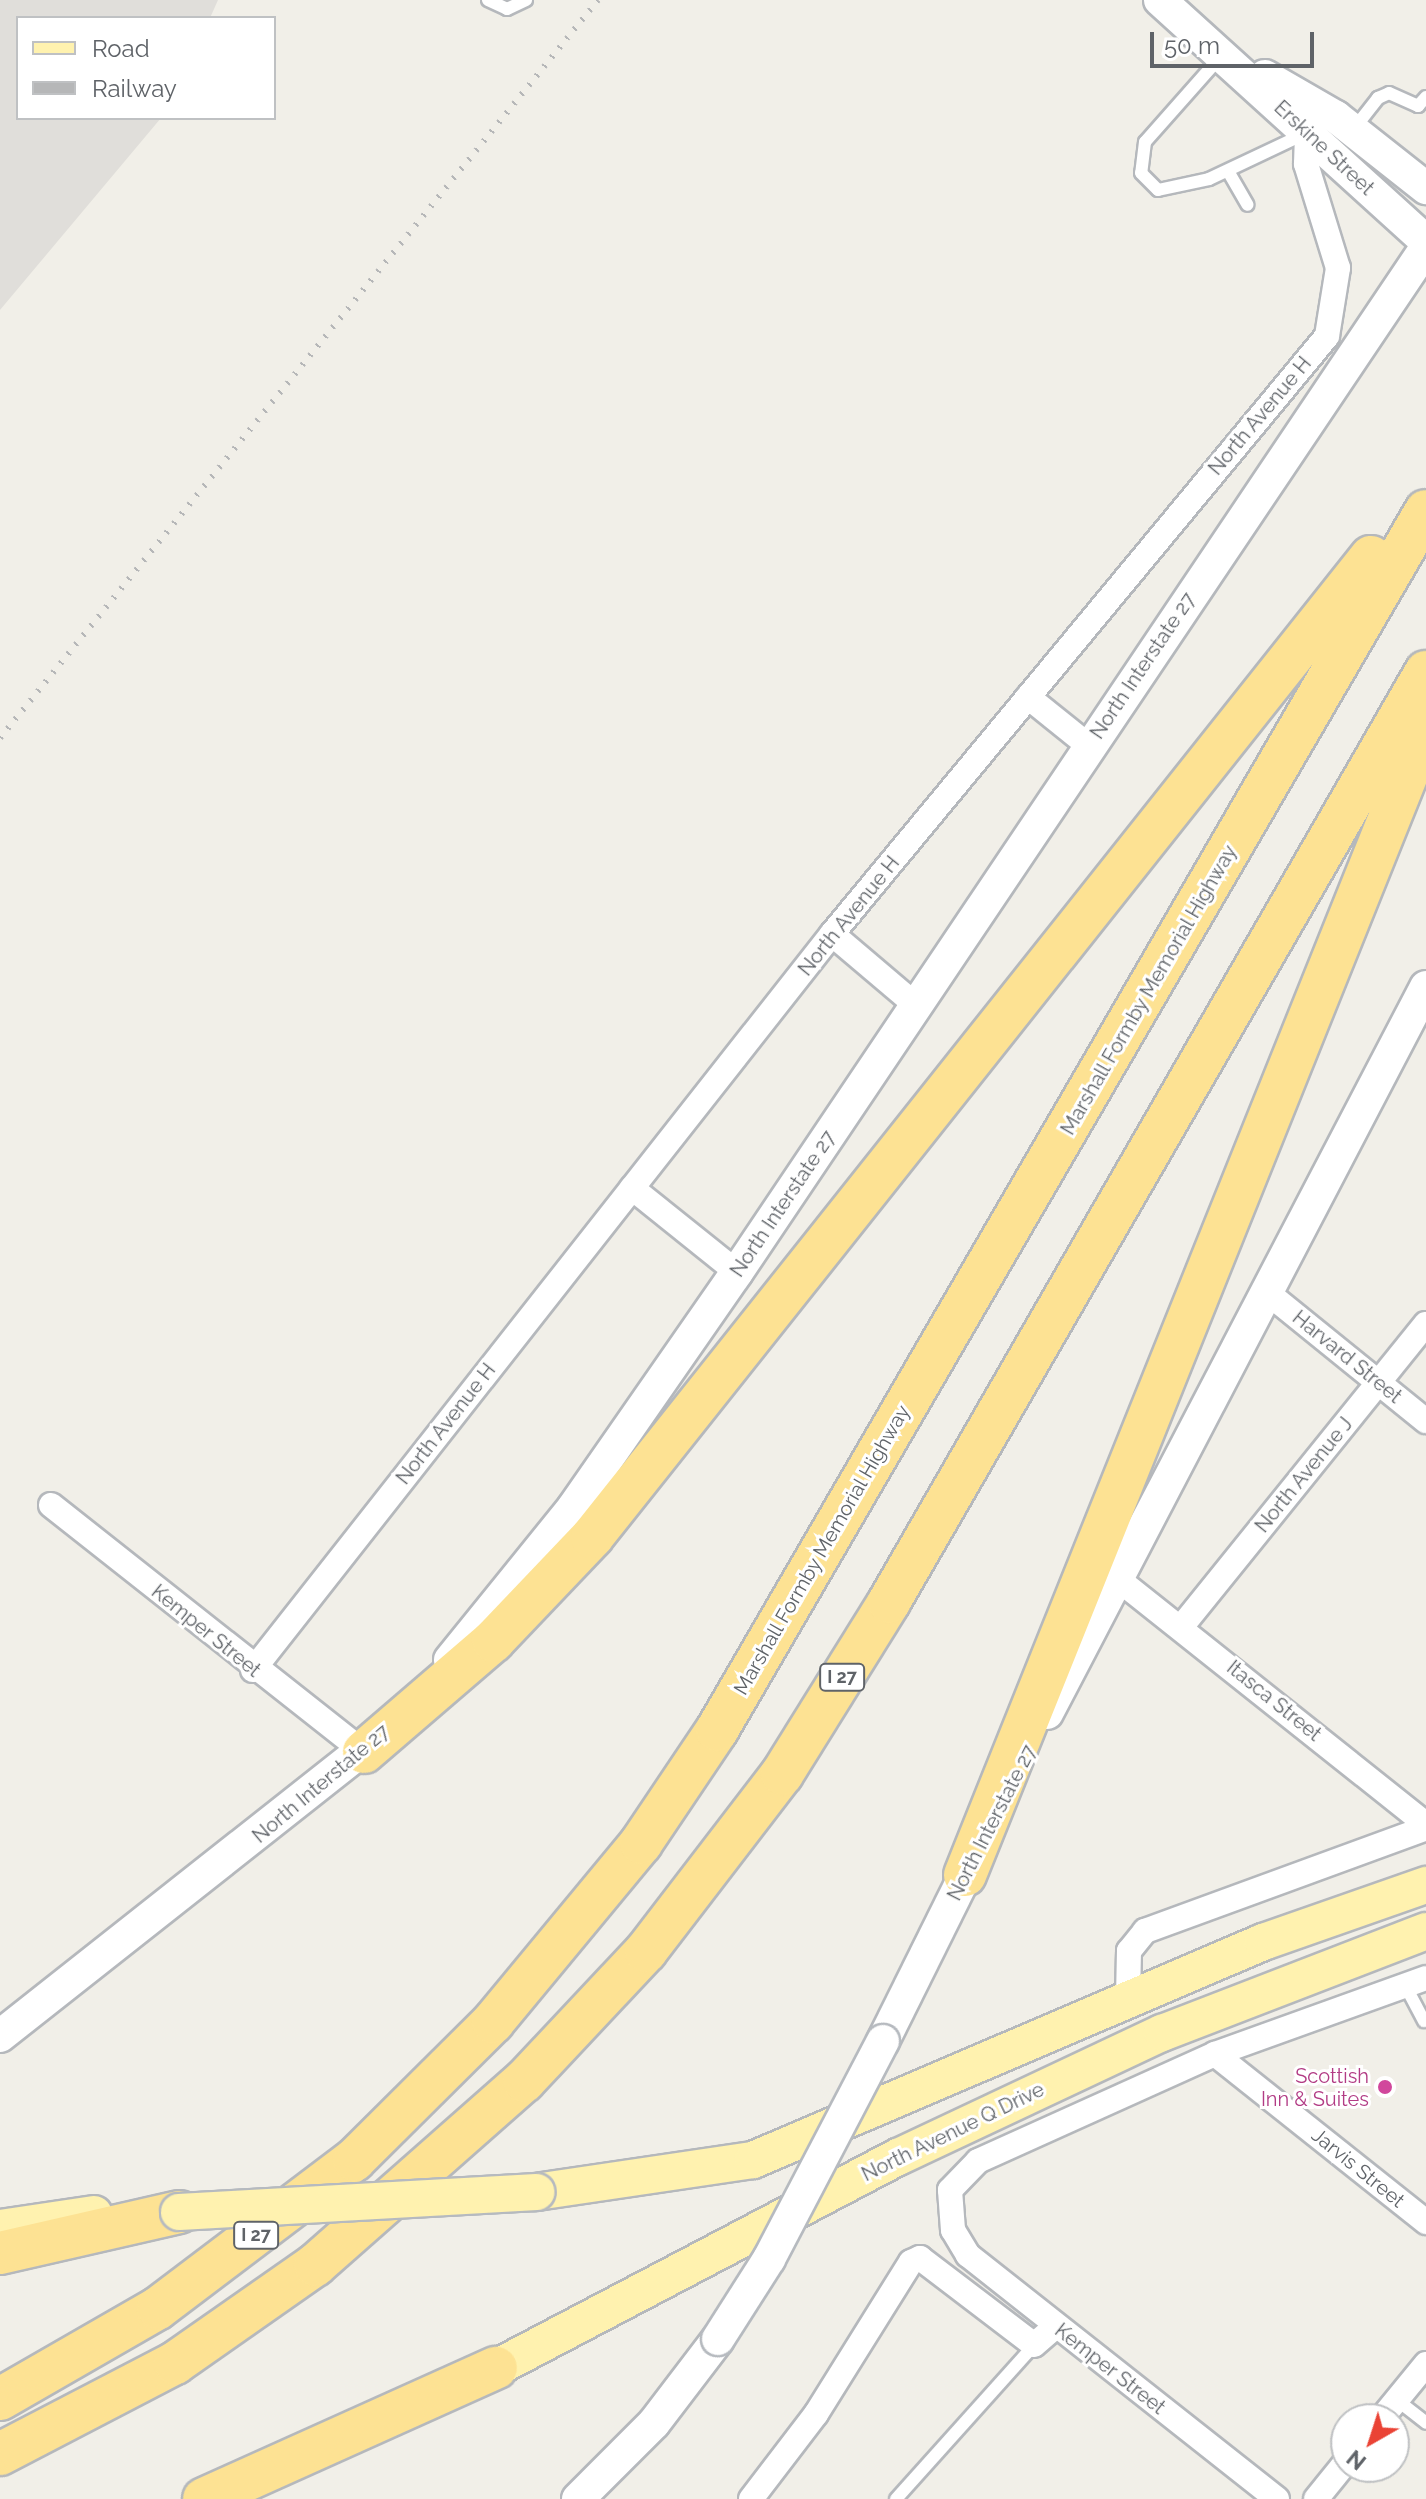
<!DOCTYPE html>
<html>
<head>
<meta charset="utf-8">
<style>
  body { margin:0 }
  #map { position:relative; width:1426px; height:2499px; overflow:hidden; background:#f1efe8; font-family:Raleway,sans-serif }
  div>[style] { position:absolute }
  .industrial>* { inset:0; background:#e0deda }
  .roads { filter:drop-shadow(2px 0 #b5b8bc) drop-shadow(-2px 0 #b5b8bc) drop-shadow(0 2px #b5b8bc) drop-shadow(0 -2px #b5b8bc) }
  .lane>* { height:12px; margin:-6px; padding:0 6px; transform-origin:6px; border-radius:6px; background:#fff }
  .street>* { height:24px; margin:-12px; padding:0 12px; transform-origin:12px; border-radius:12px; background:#fff }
  .secondary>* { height:32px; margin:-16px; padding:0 16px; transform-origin:16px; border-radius:16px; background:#fff }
  .primary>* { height:36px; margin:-18px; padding:0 18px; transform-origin:18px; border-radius:18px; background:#fff2af }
  .highway>* { height:42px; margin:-21px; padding:0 21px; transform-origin:21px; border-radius:21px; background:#fde293 }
  .rail>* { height:6px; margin-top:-3px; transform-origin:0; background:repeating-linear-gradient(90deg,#b6b7b8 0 2px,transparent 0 12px) }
  .bridges { filter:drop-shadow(2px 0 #b6babf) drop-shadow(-2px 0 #b6babf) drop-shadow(0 2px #b6babf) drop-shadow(0 -2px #b6babf) }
  .secondary-bridge>* { height:32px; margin:-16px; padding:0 16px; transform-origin:16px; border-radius:16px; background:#fff }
  .primary-bridge>* { height:36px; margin:-18px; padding:0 18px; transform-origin:18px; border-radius:18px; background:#fff2af }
  .dots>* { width:22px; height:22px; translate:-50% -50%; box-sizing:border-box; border:4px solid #fff; border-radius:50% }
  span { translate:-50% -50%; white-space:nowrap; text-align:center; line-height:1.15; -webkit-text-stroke:6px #fff; paint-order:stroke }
  .shield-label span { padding:2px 6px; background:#fff; border:2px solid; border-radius:6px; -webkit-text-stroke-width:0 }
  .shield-label { font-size:18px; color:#5f6368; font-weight:700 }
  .street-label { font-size:20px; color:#5f6368 }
  .hotel-label { font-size:20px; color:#b23c85 }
  .right { translate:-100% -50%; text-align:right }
  .legend { position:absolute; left:16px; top:16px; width:260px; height:104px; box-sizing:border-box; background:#fff; border:2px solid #bfc1c3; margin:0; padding:10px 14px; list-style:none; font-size:24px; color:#5f6368 }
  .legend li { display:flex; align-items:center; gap:16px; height:40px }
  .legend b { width:40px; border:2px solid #bfc1c3 }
  .north { position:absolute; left:1330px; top:2403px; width:80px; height:80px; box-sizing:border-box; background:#fff; border:2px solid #bfc1c3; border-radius:50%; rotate:219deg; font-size:22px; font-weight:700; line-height:32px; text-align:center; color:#5f6368 }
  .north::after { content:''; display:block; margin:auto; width:28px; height:36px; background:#ea4335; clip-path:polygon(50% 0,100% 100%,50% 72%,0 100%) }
  .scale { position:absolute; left:1150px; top:32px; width:164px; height:36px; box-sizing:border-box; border:4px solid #5f6368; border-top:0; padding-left:10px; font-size:24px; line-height:28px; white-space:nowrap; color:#5f6368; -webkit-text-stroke:6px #fff; paint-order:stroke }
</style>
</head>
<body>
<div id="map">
  <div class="industrial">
    <i style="clip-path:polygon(0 0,218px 0,210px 18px,18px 18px,18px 118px,161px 118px,0 310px)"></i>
  </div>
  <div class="roads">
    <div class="lane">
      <i style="left:488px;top:0;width:21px;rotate:25deg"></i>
      <i style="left:507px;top:9px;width:21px;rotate:-25deg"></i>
      <i style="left:1222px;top:55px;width:116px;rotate:131.5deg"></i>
      <i style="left:1145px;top:142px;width:31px;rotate:97deg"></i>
      <i style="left:1141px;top:173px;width:24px;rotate:45deg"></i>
      <i style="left:1158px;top:190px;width:52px;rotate:-12.2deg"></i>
      <i style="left:1209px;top:179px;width:105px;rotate:-25.3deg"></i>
      <i style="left:1353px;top:130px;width:41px;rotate:-52deg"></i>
      <i style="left:1378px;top:98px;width:12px;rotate:-24deg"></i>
      <i style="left:1389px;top:93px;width:32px;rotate:24deg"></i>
      <i style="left:1418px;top:106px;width:12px;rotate:-48deg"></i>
      <i style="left:1228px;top:171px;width:39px;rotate:60deg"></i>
      <i style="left:1405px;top:1985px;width:41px;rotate:62.2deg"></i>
      <i style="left:1397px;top:2400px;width:37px;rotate:38deg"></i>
      <i style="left:896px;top:2499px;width:207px;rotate:-48.1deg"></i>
    </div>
    <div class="street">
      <i style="left:1028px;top:697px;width:78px;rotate:38.8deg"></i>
      <i style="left:832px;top:934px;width:113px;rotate:40.3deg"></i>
      <i style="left:632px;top:1188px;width:134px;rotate:38.7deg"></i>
      <i style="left:1269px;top:1294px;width:202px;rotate:39deg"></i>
      <i style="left:51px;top:1505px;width:399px;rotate:38.3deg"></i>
      <i style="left:1119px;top:1580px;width:392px;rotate:38.5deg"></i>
      <i style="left:1182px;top:1626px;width:388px;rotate:-51.1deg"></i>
      <i style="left:253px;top:1670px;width:936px;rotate:-51.81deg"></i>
      <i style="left:832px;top:934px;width:776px;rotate:-50.38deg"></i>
      <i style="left:1327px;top:336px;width:69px;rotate:-80.8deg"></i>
      <i style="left:1338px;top:268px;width:109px;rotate:-107.1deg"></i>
      <i style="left:1306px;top:164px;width:31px;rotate:-88deg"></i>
      <i style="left:1128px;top:1998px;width:47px;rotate:-88.8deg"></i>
      <i style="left:1129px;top:1951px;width:26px;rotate:-51deg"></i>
      <i style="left:1145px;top:1931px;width:299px;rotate:-20.1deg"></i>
      <i style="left:1215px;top:2054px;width:270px;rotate:38.5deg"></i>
      <i style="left:1381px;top:2419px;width:71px;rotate:-50.7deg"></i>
      <i style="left:751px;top:2499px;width:107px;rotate:-52.6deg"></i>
      <i style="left:816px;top:2414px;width:179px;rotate:-58deg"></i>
      <i style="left:911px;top:2262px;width:10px;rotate:-24deg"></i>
      <i style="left:920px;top:2258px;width:143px;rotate:37.3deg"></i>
      <i style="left:1034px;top:2345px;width:29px;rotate:-41deg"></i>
      <i style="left:1277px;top:2499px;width:394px;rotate:-141.7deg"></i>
      <i style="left:968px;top:2255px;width:29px;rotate:-121deg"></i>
      <i style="left:953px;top:2230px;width:40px;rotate:-94.3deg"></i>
      <i style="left:950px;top:2190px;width:40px;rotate:-46deg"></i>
      <i style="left:978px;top:2161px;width:260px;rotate:-24.3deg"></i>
      <i style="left:1215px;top:2054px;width:224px;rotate:-19.8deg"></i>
      <i style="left:1316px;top:2499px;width:48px;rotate:-51deg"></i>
    </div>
    <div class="secondary">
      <i style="left:1160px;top:0;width:359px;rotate:42.2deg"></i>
      <i style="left:1265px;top:76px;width:82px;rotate:30deg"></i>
      <i style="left:1336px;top:117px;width:115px;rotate:38.3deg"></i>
      <i style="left:450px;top:1660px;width:196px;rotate:-51deg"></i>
      <i style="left:573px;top:1508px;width:287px;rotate:-55.2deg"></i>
      <i style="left:737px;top:1272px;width:1234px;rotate:-56.07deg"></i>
      <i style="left:1047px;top:1713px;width:819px;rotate:-62.43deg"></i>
      <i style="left:0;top:2036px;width:481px;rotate:-38.3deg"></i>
      <i style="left:883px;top:2041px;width:209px;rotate:-63.6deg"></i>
      <i style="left:578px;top:2499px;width:107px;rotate:-45deg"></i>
      <i style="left:654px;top:2423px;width:106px;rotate:-52.7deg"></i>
    </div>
    <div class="primary">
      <i style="left:536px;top:2192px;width:219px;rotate:-8.4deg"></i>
      <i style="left:753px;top:2160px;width:555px;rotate:-23.14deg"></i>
      <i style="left:1263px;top:1942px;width:173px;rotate:-19.3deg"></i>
      <i style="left:0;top:2228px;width:95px;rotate:-8.5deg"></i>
      <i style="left:473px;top:2380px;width:480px;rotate:-27.7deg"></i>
      <i style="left:898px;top:2157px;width:292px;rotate:-25.2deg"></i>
      <i style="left:1162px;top:2033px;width:283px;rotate:-21.1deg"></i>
    </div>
    <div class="highway">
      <i style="left:364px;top:1752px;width:170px;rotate:-40.7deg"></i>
      <i style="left:493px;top:1641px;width:144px;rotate:-46.4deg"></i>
      <i style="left:592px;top:1537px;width:1252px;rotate:-51.52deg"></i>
      <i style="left:965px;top:1875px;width:1237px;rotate:-68.12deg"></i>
      <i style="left:0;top:2253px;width:184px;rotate:-12.9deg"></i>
      <i style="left:0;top:2399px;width:182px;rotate:-29.9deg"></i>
      <i style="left:158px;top:2308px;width:246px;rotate:-37.1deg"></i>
      <i style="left:354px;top:2160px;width:196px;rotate:-44.8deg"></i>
      <i style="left:493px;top:2022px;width:232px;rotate:-50.4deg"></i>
      <i style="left:641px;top:1843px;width:136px;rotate:-56.1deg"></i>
      <i style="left:717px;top:1730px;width:1410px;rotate:-59.82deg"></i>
      <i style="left:0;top:2454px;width:197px;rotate:-27.5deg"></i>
      <i style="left:175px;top:2363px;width:171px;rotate:-35deg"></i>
      <i style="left:315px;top:2265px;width:278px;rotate:-41.4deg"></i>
      <i style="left:524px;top:2081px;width:178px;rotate:-46.8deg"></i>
      <i style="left:646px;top:1951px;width:223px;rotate:-52.5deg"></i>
      <i style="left:782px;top:1774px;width:203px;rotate:-58.1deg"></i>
      <i style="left:889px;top:1602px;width:1074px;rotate:-60deg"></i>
      <i style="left:204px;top:2499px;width:320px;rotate:-24.2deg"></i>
    </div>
  </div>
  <div class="rail">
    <i style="left:0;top:738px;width:950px;rotate:-50.98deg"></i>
  </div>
  <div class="bridges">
    <div class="secondary-bridge">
      <i style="left:718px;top:2339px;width:95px;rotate:-57.5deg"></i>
      <i style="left:769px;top:2259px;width:246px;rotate:-62.4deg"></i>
    </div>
    <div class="primary-bridge">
      <i style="left:179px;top:2212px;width:358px;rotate:-3.2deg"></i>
    </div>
  </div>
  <div class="dots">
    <i style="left:1385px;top:2087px;background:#d1479c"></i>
  </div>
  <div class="shield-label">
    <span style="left:842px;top:1677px">I 27</span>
    <span style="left:256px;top:2235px">I 27</span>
  </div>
  <div class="street-label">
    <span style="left:1324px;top:148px;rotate:43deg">Erskine Street</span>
    <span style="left:1260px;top:416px;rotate:-50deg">North Avenue H</span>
    <span style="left:1143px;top:666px;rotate:-56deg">North Interstate 27</span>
    <span style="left:849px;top:916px;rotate:-51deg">North Avenue H</span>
    <span style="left:1149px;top:990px;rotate:-60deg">Marshall Formby Memorial Highway</span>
    <span style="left:783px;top:1204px;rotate:-56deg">North Interstate 27</span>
    <span style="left:1347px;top:1357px;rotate:39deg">Harvard Street</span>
    <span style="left:446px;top:1424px;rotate:-52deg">North Avenue H</span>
    <span style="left:1304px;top:1475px;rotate:-51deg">North Avenue J</span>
    <span style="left:822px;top:1550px;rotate:-60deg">Marshall Formby Memorial Highway</span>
    <span style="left:206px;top:1631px;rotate:39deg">Kemper Street</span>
    <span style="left:1274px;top:1701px;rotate:39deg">Itasca Street</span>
    <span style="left:321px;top:1784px;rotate:-40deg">North Interstate 27</span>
    <span style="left:992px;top:1823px;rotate:-63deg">North Interstate 27</span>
    <span style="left:953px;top:2132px;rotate:-26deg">North Avenue Q Drive</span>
    <span style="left:1358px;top:2168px;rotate:39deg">Jarvis Street</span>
    <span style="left:1110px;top:2369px;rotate:38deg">Kemper Street</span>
  </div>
  <div class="hotel-label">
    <span class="right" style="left:1369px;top:2088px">Scottish<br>Inn &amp; Suites</span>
  </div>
  <ul class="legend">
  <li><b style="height:10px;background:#fff2af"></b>Road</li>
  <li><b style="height:10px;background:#b6b7b8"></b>Railway</li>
  </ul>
  <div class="north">N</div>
  <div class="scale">50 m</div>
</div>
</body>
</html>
